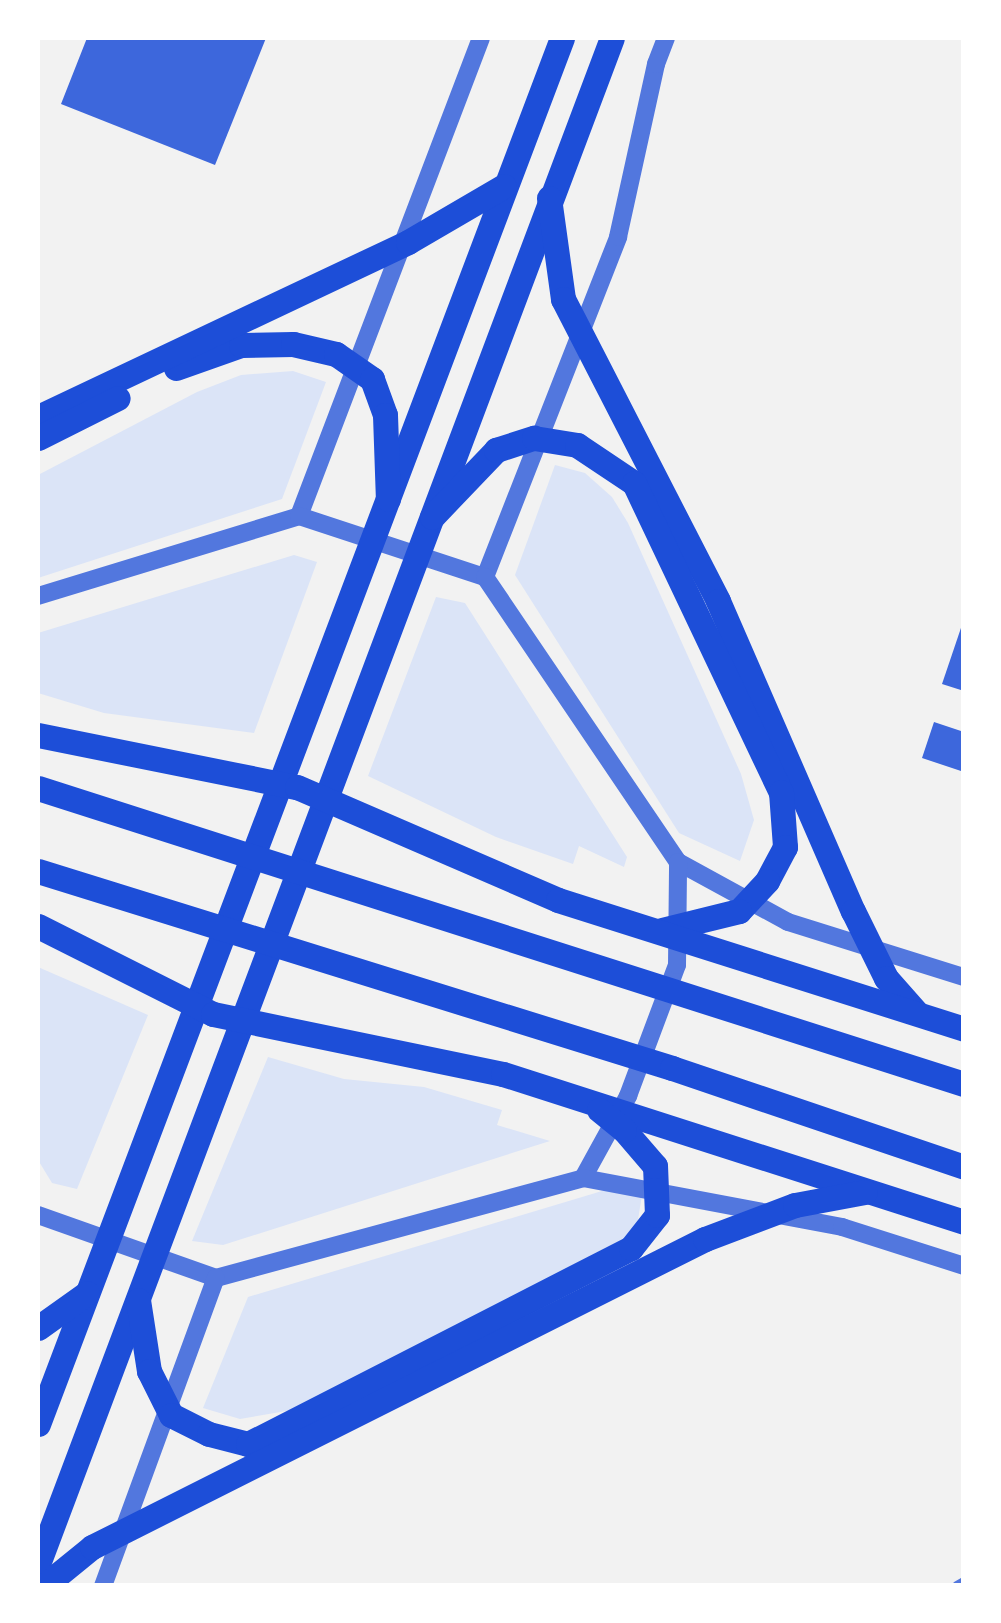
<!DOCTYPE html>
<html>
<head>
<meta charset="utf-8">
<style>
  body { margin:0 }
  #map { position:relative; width:1001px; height:1623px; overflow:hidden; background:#f2f2f2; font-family:Quicksand,sans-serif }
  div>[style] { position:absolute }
  .green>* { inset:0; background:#dbe4f7 }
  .building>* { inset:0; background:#3d67dc }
  .minor>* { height:10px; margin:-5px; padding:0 5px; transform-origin:5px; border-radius:5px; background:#5277de }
  .tertiary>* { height:18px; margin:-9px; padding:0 9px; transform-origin:9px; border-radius:9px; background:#5277de }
  .primary>* { height:25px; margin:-12.5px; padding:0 12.5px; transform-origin:12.5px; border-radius:12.5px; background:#1d4ed8 }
  .trunk>* { height:25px; margin:-12.5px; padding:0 12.5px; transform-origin:12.5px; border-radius:12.5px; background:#1d4ed8 }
  span { translate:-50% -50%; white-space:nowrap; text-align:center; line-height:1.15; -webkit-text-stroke:9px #fff; paint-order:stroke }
  .frame { position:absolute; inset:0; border:40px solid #fff; pointer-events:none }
</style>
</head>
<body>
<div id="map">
  <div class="green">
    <i style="clip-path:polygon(293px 371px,326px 382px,282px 499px,38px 578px,38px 475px,197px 392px,241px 375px)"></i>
    <i style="clip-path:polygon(555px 465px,585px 473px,612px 497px,628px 523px,741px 774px,754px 820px,740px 861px,679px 833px,515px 575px)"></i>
    <i style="clip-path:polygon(294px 555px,317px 562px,254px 733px,104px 713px,38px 693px,38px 633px)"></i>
    <i style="clip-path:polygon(436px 597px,465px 603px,627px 857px,624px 867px,579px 846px,573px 864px,496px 837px,368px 776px)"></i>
    <i style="clip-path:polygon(38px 967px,148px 1015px,77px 1189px,52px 1183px,38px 1160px)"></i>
    <i style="clip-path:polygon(268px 1057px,344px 1079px,424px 1087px,502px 1110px,497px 1125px,550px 1141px,223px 1245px,192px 1241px)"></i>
    <i style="clip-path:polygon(612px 1188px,642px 1195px,636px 1232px,298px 1409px,240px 1419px,203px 1408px,248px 1297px)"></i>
  </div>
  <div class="building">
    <i style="clip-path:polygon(87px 38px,266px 38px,215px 165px,61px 104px)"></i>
    <i style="clip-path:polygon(964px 619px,964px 691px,942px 684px)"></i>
    <i style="clip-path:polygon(934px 722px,964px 732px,964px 772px,922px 758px)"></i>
  </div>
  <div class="minor">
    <i style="left:957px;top:1586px;width:8px;rotate:-30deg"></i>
  </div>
  <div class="tertiary">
    <i style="left:299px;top:516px;width:511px;rotate:-69.16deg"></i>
    <i style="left:485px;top:577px;width:365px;rotate:-68.6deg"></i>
    <i style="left:618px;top:237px;width:177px;rotate:-77.6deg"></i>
    <i style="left:656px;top:64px;width:28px;rotate:-69deg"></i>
    <i style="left:38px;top:596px;width:273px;rotate:-17deg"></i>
    <i style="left:299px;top:516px;width:196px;rotate:18.2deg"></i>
    <i style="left:485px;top:577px;width:344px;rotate:55.9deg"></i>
    <i style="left:678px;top:862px;width:125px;rotate:28.6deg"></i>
    <i style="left:788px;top:922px;width:184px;rotate:17.4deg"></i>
    <i style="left:583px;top:1178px;width:94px;rotate:-61.2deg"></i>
    <i style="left:628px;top:1096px;width:140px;rotate:-69.5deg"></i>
    <i style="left:677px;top:965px;width:103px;rotate:-89.4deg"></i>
    <i style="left:38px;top:1215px;width:189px;rotate:19.5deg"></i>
    <i style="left:216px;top:1278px;width:380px;rotate:-15.2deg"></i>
    <i style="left:583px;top:1178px;width:264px;rotate:10.7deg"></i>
    <i style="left:842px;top:1227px;width:128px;rotate:17.7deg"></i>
    <i style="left:103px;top:1586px;width:328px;rotate:-69.9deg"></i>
  </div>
  <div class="primary">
    <i style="left:38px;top:1424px;width:1482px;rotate:-69.29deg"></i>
    <i style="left:38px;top:1564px;width:1630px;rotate:-69.39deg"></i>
  </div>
  <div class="trunk">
    <i style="left:549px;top:198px;width:102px;rotate:82.1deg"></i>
    <i style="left:563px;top:299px;width:339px;rotate:62.8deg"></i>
    <i style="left:718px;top:601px;width:338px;rotate:66.5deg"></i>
    <i style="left:853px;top:911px;width:75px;rotate:63.8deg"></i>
    <i style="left:886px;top:978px;width:47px;rotate:48.5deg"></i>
    <i style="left:176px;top:368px;width:69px;rotate:-19.5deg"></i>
    <i style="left:241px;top:345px;width:52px;rotate:-1.1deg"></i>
    <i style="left:293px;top:344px;width:44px;rotate:13.1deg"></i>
    <i style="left:336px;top:354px;width:44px;rotate:34.8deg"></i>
    <i style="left:372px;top:379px;width:38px;rotate:70deg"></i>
    <i style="left:385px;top:415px;width:84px;rotate:88deg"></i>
    <i style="left:38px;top:417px;width:409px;rotate:-25.3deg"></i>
    <i style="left:408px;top:242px;width:111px;rotate:-30.3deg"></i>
    <i style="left:38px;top:438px;width:89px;rotate:-26.6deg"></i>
    <i style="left:432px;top:517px;width:93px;rotate:-46.3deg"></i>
    <i style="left:496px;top:450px;width:40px;rotate:-18deg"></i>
    <i style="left:534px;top:438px;width:44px;rotate:9.2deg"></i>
    <i style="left:577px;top:445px;width:69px;rotate:33.7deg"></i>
    <i style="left:634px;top:483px;width:342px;rotate:64.6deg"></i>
    <i style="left:781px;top:792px;width:55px;rotate:85.8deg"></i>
    <i style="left:785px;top:847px;width:38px;rotate:118deg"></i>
    <i style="left:767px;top:881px;width:41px;rotate:133deg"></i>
    <i style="left:739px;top:911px;width:79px;rotate:166.1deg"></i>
    <i style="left:38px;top:735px;width:264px;rotate:11.4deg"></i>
    <i style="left:297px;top:787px;width:284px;rotate:23.4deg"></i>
    <i style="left:558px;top:900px;width:426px;rotate:17.6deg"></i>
    <i style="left:38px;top:788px;width:972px;rotate:17.73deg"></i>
    <i style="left:38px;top:871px;width:664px;rotate:17.26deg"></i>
    <i style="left:672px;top:1068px;width:308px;rotate:18.7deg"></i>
    <i style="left:38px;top:926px;width:196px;rotate:26.7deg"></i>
    <i style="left:213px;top:1014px;width:296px;rotate:11.7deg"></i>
    <i style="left:503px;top:1074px;width:484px;rotate:17.8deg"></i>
    <i style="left:138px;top:1300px;width:72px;rotate:81.2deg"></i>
    <i style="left:149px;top:1371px;width:49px;rotate:63.4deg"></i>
    <i style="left:171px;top:1415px;width:42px;rotate:26.6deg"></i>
    <i style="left:209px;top:1434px;width:40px;rotate:14.4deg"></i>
    <i style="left:248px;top:1444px;width:430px;rotate:-27.1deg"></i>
    <i style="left:631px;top:1248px;width:42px;rotate:-51.8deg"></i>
    <i style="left:657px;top:1215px;width:49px;rotate:-92.3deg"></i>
    <i style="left:655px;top:1166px;width:48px;rotate:-130.7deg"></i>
    <i style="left:624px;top:1130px;width:32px;rotate:-141deg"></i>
    <i style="left:38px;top:1328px;width:60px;rotate:-35.5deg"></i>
    <i style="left:44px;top:1586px;width:62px;rotate:-39.1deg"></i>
    <i style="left:92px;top:1547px;width:686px;rotate:-26.68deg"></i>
    <i style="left:705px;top:1239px;width:96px;rotate:-20.7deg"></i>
    <i style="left:795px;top:1205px;width:71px;rotate:-10.5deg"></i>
  </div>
  <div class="frame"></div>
</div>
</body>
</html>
